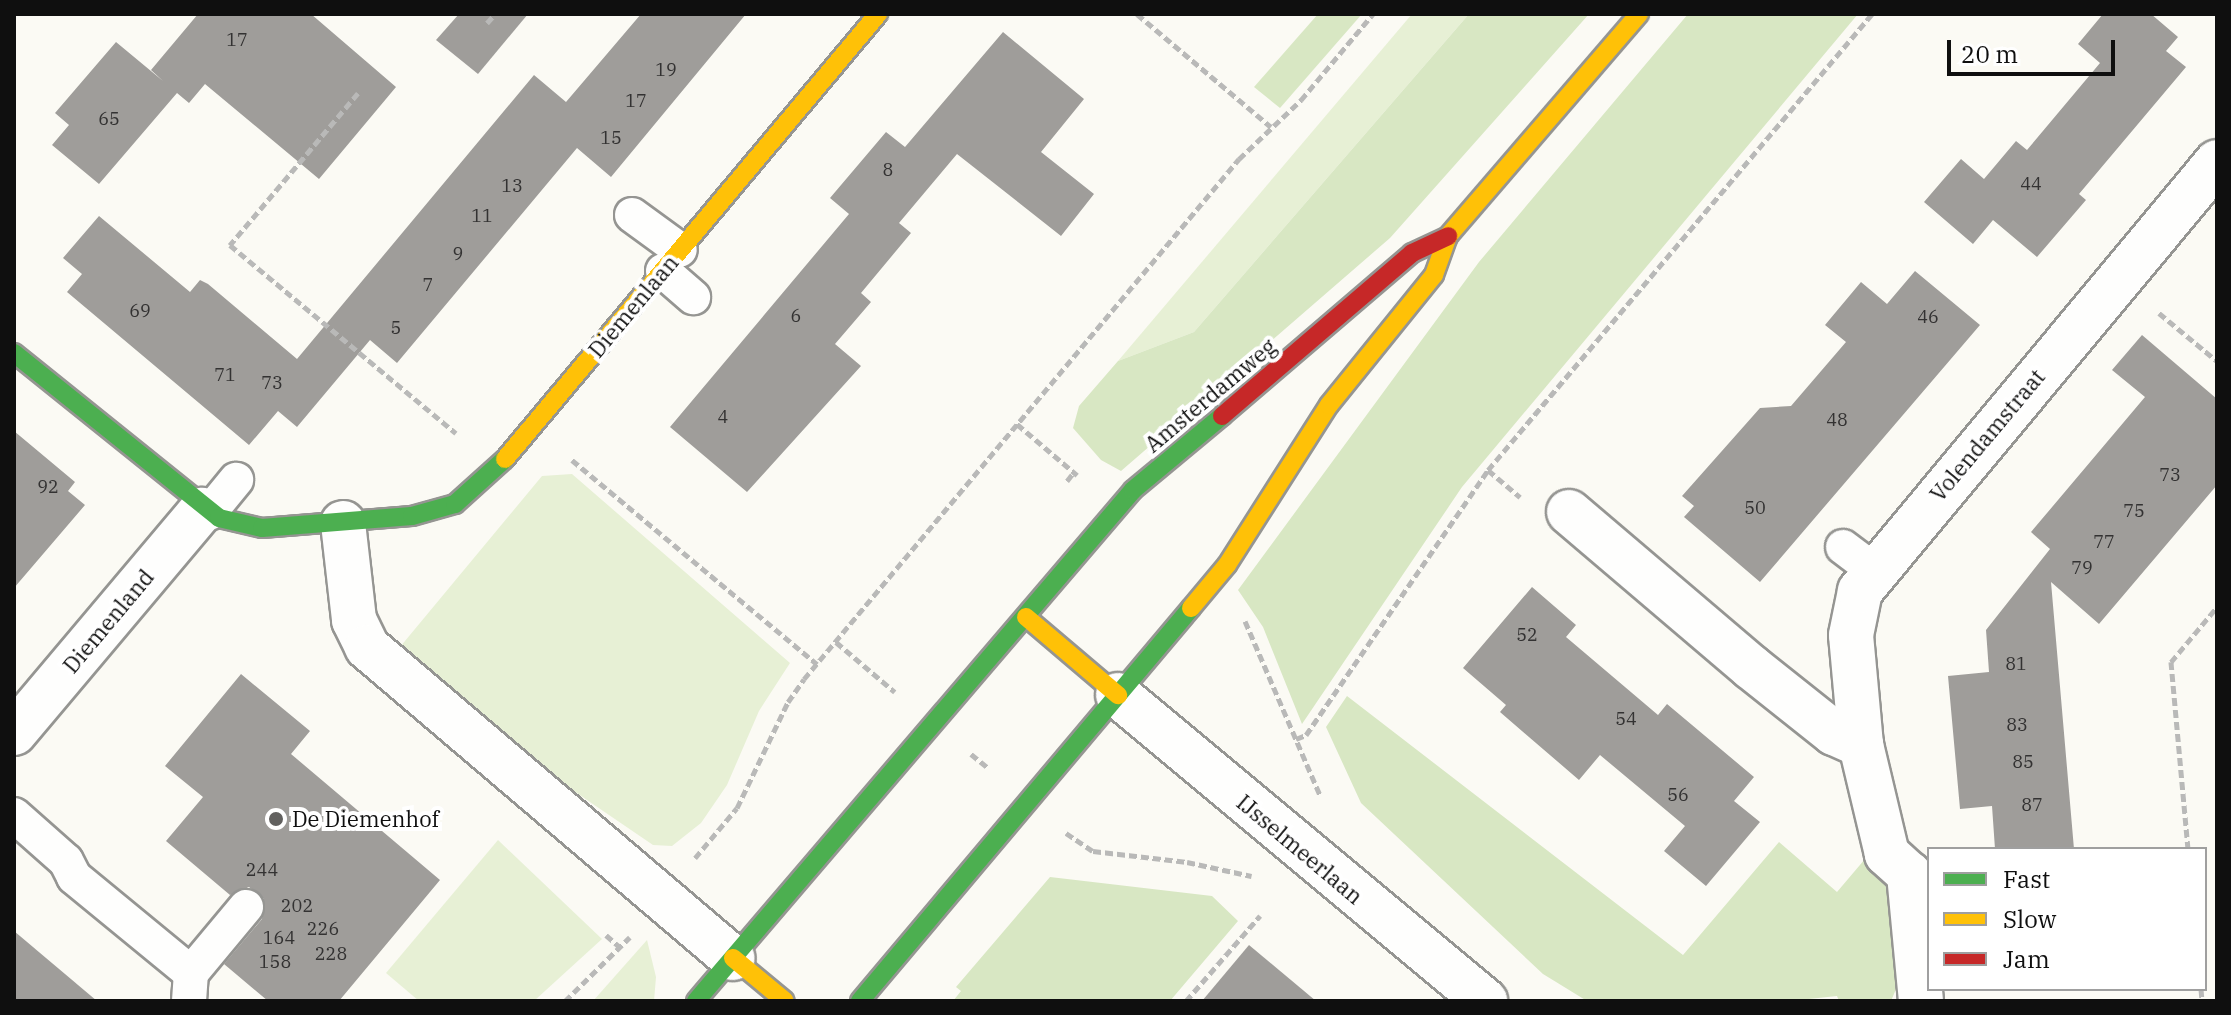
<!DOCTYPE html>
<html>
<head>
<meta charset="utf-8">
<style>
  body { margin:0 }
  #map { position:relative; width:2231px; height:1015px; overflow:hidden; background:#fbfaf4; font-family:"IBM Plex Serif",serif }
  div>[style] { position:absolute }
  .green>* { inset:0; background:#e7f0d5 }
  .forest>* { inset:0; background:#d8e7c3 }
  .building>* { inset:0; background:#9f9d9a }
  .path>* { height:5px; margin-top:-2.5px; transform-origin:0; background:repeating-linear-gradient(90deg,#b9b9b8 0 8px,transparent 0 12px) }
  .roads { filter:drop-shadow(2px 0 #959592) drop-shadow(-2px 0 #959592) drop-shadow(0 2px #959592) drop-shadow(0 -2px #959592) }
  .lane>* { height:34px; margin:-17px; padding:0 17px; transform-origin:17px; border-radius:17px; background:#fefefd }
  .street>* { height:44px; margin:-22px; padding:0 22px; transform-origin:22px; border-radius:22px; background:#fefefd }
  .fast>* { height:18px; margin:-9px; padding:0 9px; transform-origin:9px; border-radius:9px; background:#4caf50 }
  .slow>* { height:18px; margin:-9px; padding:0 9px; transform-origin:9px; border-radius:9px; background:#ffc107 }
  .jam>* { height:18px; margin:-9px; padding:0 9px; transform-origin:9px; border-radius:9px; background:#c62828 }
  .dots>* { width:22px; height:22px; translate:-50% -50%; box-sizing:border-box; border:4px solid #fff; border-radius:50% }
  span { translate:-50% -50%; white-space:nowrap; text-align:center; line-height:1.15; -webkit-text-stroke:8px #fff; paint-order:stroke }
  .number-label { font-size:18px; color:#333232 }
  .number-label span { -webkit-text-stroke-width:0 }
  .street-label { font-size:22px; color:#0f0f0f }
  .poi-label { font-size:22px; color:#0f0f0f }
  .left { translate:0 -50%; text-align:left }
  .frame { position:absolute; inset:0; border:16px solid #0f0f0f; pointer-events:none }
  .legend { position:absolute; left:1927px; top:847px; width:280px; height:144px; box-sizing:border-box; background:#fff; border:2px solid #9f9f9f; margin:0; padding:10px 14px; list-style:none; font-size:24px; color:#0f0f0f }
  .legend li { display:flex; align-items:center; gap:16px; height:40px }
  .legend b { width:40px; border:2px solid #9f9f9f }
  .scale { position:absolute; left:1947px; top:40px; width:168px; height:36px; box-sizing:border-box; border:4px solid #0f0f0f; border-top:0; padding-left:10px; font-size:24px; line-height:28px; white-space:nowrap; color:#0f0f0f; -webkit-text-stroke:6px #fff; paint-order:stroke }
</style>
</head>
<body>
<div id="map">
  <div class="green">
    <i style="clip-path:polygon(1412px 14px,1469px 14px,1194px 332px,1118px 361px)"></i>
    <i style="clip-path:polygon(572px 474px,790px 663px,759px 711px,727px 785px,701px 823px,672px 846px,653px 845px,543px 770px,400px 647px,542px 476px)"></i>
    <i style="clip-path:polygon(498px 840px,602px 939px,534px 1001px,419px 1001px,386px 973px)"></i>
    <i style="clip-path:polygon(647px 940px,656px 977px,654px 1001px,593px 1001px)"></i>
  </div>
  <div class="forest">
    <i style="clip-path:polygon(1318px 14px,1362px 14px,1280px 108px,1254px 87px)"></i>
    <i style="clip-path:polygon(1469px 14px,1589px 14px,1390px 238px,1121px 471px,1101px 460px,1073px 428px,1079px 406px,1118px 361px,1194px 332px)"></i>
    <i style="clip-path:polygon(1688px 14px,1858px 14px,1462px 487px,1302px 724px,1263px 627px,1238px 590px,1479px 262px)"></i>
    <i style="clip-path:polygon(1347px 696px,1683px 955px,1779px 842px,1837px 892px,1865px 859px,1892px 886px,1899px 982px,1891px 1001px,1839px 1001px,1837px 996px,1790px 1001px,1587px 1001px,1543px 974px,1361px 803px,1326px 727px)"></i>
    <i style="clip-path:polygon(1050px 877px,1212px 896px,1238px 921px,1170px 1001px,953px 1001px,961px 991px,956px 987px)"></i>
  </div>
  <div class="building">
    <i style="clip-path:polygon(198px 14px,311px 14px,396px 87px,319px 179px,205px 84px,189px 103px,177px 93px,99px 184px,52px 145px,69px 125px,55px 113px,116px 42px,163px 81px,151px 70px)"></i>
    <i style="clip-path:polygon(459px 14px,528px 14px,478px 74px,436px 40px)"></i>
    <i style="clip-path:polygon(641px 14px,746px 14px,611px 177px,577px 148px,397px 363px,370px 340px,297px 427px,278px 411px,249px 445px,67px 292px,82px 274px,63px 258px,99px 216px,190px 292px,200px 280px,208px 284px,297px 359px,534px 75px,566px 102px)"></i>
    <i style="clip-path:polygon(2103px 14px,2151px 14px,2178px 37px,2166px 51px,2186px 67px,2079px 194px,2086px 200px,2037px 257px,1993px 220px,1973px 244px,1924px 202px,1961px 159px,1984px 179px,2016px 141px,2027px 150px,2100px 63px,2078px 44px)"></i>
    <i style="clip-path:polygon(1003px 32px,1084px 99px,1041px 152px,1094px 194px,1061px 236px,957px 154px,899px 223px,911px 233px,861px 293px,871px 302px,835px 344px,861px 366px,747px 492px,670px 427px,849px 214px,830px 198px,886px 132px,905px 147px)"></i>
    <i style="clip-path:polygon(1915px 271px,1980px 325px,1760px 582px,1684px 517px,1694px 506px,1682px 496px,1760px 408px,1791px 406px,1846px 342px,1825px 325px,1861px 282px,1887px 304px)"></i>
    <i style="clip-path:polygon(2142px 335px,2217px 399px,2217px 485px,2099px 624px,2051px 582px,2074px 849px,1995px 849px,1992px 806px,1960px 809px,1948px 676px,1989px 672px,1986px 630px,2050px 549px,2031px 532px,2145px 397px,2112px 370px)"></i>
    <i style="clip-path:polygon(14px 431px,75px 482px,68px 491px,85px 505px,14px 588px)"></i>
    <i style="clip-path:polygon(1532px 587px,1576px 625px,1566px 637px,1658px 715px,1667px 704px,1754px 777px,1734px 801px,1760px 822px,1706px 886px,1664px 851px,1685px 826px,1600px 755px,1579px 780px,1500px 712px,1506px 705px,1463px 668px)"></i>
    <i style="clip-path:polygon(241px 674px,310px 731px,291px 754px,440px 880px,339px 1001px,268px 1001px,224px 964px,262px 919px,264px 899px,249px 887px,230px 895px,166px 841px,203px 797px,165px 766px)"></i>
    <i style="clip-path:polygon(14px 931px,97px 1001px,14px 1001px)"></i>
    <i style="clip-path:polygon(1249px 945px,1316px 1001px,1202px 1001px)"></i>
  </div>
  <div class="path">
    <i style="left:1137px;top:14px;width:175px;rotate:40.1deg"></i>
    <i style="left:487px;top:23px;width:12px;rotate:-48deg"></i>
    <i style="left:358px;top:93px;width:199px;rotate:130.1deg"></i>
    <i style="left:230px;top:245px;width:294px;rotate:39.8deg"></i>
    <i style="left:2159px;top:313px;width:75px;rotate:39.6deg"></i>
    <i style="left:1017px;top:424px;width:79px;rotate:40.4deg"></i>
    <i style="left:572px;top:460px;width:319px;rotate:39.8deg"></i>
    <i style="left:1488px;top:470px;width:596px;rotate:-49.9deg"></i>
    <i style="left:1067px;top:481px;width:11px;rotate:-52deg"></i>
    <i style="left:1245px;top:621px;width:189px;rotate:66.7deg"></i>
    <i style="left:836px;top:642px;width:77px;rotate:40.3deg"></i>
    <i style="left:1296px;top:739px;width:11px;rotate:-22deg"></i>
    <i style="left:1306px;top:735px;width:321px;rotate:-55.5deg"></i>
    <i style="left:1488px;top:470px;width:42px;rotate:40.2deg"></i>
    <i style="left:971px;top:754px;width:22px;rotate:39deg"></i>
    <i style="left:1066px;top:833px;width:32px;rotate:34deg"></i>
    <i style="left:1093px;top:851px;width:95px;rotate:6.7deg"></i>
    <i style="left:1187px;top:862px;width:66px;rotate:12.2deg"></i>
    <i style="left:2188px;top:849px;width:188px;rotate:-95.2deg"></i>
    <i style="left:2171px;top:662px;width:72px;rotate:-50.1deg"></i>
    <i style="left:695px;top:858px;width:65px;rotate:-50deg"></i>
    <i style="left:737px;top:808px;width:118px;rotate:-64.3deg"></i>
    <i style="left:788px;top:702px;width:28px;rotate:-55deg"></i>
    <i style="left:804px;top:679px;width:678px;rotate:-50.09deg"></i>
    <i style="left:1239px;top:159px;width:86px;rotate:-43.6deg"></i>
    <i style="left:1301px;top:100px;width:112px;rotate:-50.1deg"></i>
    <i style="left:606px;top:935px;width:18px;rotate:41deg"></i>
    <i style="left:2201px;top:989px;width:12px;rotate:85deg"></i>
    <i style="left:565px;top:1001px;width:91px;rotate:-44.6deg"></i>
    <i style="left:1186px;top:1001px;width:113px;rotate:-49deg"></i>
  </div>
  <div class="roads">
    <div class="lane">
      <i style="left:632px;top:215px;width:59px;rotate:36.1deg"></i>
      <i style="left:663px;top:271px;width:40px;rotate:41deg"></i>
      <i style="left:209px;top:513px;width:43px;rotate:-50.7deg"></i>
      <i style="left:1843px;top:547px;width:38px;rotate:37deg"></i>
      <i style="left:14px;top:815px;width:69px;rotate:41.5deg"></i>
      <i style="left:66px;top:861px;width:18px;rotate:63deg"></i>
      <i style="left:74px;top:877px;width:151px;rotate:39.4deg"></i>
      <i style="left:189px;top:1001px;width:28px;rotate:-86deg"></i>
      <i style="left:191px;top:973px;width:86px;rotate:-50.2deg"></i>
    </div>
    <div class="street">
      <i style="left:1569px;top:512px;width:239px;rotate:40.4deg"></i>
      <i style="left:1751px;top:667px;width:106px;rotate:38.5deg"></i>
      <i style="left:1834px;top:733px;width:30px;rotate:24deg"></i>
      <i style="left:343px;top:523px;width:98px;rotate:83.5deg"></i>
      <i style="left:354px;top:620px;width:30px;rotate:64deg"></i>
      <i style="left:367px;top:647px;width:480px;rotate:40.4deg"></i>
      <i style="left:1118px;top:695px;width:478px;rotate:39.8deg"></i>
      <i style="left:14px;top:733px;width:292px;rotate:-49.9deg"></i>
      <i style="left:1921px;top:1001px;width:128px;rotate:-95.4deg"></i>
      <i style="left:1909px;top:874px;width:30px;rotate:-138deg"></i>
      <i style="left:1887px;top:854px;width:112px;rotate:-103.4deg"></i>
      <i style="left:1861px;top:745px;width:110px;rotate:-95.2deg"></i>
      <i style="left:1851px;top:635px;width:45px;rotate:-78.4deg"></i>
      <i style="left:1860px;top:591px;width:558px;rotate:-50.23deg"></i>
    </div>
    <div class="fast">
      <i style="left:14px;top:353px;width:263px;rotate:38.8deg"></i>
      <i style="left:219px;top:518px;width:44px;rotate:13.1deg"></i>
      <i style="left:262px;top:528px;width:150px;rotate:-4.6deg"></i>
      <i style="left:412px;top:516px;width:45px;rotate:-15.6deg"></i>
      <i style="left:455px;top:504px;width:67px;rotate:-42deg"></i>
      <i style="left:696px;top:1001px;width:672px;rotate:-49.46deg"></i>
      <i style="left:1133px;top:490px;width:116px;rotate:-39.7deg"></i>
      <i style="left:860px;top:1001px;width:514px;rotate:-49.89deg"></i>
    </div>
    <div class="slow">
      <i style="left:505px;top:459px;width:581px;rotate:-50.03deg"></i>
      <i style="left:1191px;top:608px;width:56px;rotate:-50.1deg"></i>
      <i style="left:1227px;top:565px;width:190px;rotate:-57.5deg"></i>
      <i style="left:1329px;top:405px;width:167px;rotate:-51.1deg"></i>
      <i style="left:1434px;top:275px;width:41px;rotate:-70.3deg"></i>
      <i style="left:1448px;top:236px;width:293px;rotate:-49.3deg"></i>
      <i style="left:1026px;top:617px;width:121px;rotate:40.3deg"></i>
      <i style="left:733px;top:958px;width:67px;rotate:39.6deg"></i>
    </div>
    <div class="jam">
      <i style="left:1222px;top:416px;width:250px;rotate:-40.6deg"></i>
      <i style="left:1412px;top:253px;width:40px;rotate:-25deg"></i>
    </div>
  </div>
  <div class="dots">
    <i style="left:276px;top:819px;background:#62615f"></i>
  </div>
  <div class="number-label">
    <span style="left:237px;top:40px">17</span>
    <span style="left:666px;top:70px">19</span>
    <span style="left:636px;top:101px">17</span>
    <span style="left:109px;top:119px">65</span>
    <span style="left:611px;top:138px">15</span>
    <span style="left:888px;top:170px">8</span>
    <span style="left:2031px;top:184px">44</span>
    <span style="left:512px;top:186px">13</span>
    <span style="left:482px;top:216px">11</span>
    <span style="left:458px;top:254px">9</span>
    <span style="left:428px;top:285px">7</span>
    <span style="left:140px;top:311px">69</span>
    <span style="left:796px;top:316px">6</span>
    <span style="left:1928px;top:317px">46</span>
    <span style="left:396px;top:328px">5</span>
    <span style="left:225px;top:375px">71</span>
    <span style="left:272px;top:383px">73</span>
    <span style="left:723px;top:417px">4</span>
    <span style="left:1837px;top:420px">48</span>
    <span style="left:2170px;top:475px">73</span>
    <span style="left:48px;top:487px">92</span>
    <span style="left:1755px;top:508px">50</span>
    <span style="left:2134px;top:511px">75</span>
    <span style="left:2104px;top:542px">77</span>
    <span style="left:2082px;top:568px">79</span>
    <span style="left:1527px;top:635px">52</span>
    <span style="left:2016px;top:664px">81</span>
    <span style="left:1626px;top:719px">54</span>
    <span style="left:2017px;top:725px">83</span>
    <span style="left:2023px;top:762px">85</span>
    <span style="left:1678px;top:795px">56</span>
    <span style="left:2032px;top:805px">87</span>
    <span style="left:262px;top:870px">244</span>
    <span style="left:297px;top:906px">202</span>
    <span style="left:323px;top:929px">226</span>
    <span style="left:279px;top:938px">164</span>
    <span style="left:331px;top:954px">228</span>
    <span style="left:275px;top:962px">158</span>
  </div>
  <div class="street-label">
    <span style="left:633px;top:306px;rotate:-50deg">Diemenlaan</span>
    <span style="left:1210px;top:395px;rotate:-40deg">Amsterdamweg</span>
    <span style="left:1987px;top:435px;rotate:-50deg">Volendamstraat</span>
    <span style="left:108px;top:621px;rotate:-50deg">Diemenland</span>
    <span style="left:1300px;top:849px;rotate:40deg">IJsselmeerlaan</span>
  </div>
  <div class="poi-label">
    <span class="left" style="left:292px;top:819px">De Diemenhof</span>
  </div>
  <div class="frame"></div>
  <ul class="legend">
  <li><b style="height:10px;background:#4caf50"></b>Fast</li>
  <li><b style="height:10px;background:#ffc107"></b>Slow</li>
  <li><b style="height:10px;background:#c62828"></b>Jam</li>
  </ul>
  <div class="scale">20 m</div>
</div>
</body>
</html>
